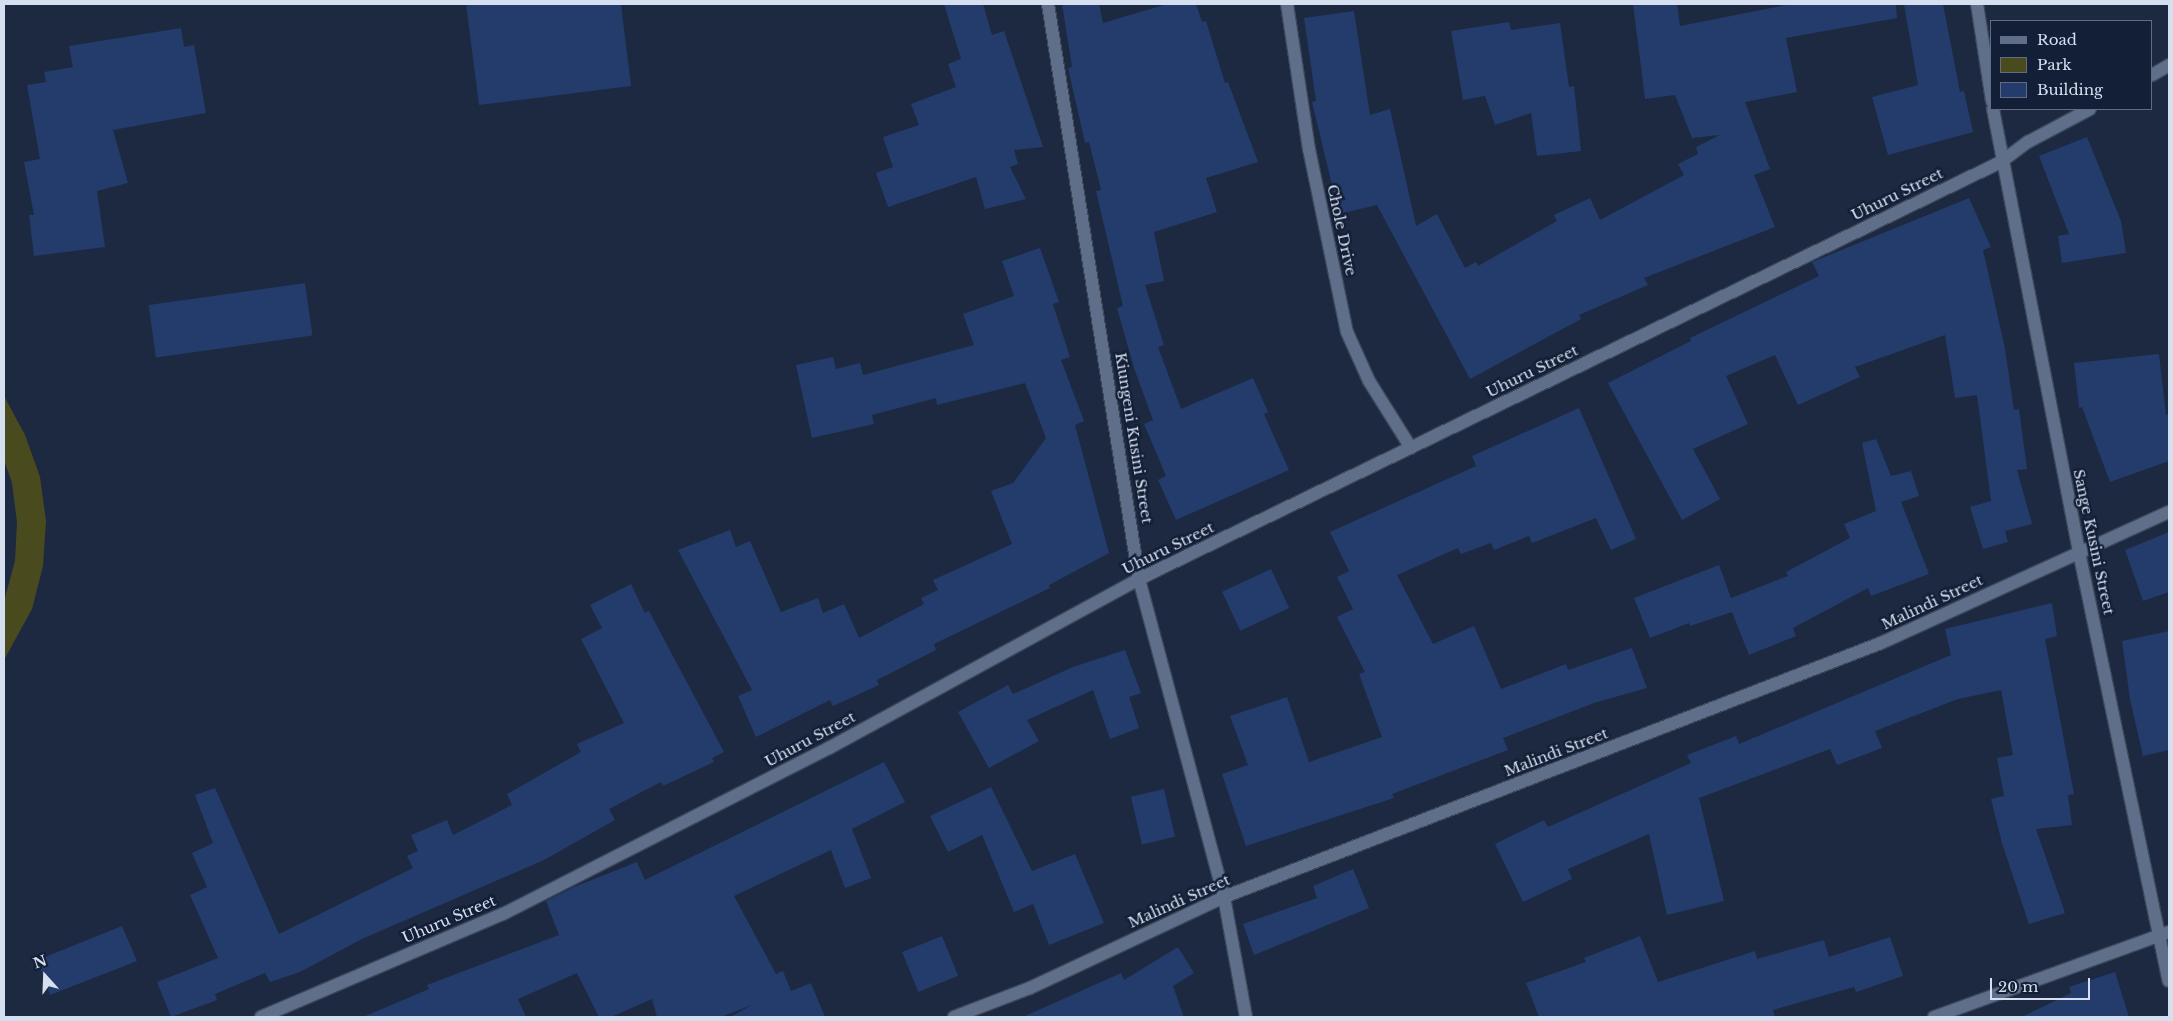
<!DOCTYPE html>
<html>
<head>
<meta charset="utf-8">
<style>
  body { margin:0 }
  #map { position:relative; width:2173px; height:1021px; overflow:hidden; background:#1c2940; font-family:"Libre Baskerville",serif }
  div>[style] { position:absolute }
  .green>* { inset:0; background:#494b1f }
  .building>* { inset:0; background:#233c6b; transform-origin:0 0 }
  .roads { filter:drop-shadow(1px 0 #3c475a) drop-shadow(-1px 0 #3c475a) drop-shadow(0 1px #3c475a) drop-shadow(0 -1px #3c475a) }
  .street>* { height:12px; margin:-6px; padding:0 6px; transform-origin:6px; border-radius:6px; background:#5f6f8a }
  span { translate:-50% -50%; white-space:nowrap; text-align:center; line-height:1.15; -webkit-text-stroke:5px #131f36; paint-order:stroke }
  .street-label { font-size:15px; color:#d6dfef }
  .frame { position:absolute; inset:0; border:5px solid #d6dfef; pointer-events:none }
  .legend { position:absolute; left:1990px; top:20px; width:162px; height:90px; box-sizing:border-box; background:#131f36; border:1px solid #616c80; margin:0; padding:6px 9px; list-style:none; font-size:15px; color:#d6dfef }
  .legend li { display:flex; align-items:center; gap:10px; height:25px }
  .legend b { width:25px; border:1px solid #616c80 }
  .north { position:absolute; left:20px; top:951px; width:50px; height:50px; -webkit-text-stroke:4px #131f36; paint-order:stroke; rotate:340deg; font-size:14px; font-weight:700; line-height:20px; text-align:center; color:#d6dfef }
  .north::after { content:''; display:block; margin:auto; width:18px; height:22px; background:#d6dfef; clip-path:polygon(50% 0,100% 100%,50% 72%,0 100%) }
  .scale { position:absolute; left:1990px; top:978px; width:100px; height:22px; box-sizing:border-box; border:2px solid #d6dfef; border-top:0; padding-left:6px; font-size:15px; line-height:18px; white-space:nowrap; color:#d6dfef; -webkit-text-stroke:4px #131f36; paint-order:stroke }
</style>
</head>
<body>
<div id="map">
  <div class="green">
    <i style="clip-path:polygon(4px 396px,25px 435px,40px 477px,46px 521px,43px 566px,32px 609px,4px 660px,4px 601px,15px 561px,17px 522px,12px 483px,4px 460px)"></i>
  </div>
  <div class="building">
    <i style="clip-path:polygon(466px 4px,621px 4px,631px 86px,479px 105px)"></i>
    <i style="clip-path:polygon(944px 4px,983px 4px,992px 35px,1004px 31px,1043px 147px,1014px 150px,1018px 164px,1010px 167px,1026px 199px,985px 209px,976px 177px,888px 207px,876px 173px,893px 167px,883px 137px,919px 125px,911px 104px,956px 87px,948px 64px,961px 59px)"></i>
    <i style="clip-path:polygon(1062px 4px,1099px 4px,1103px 23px,1167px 4px,1196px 4px,1202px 22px,1206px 21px,1225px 83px,1228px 82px,1258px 162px,1206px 178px,1217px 212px,1154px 232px,1164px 281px,1145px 285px,1164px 345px,1158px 347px,1181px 409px,1253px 378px,1268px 412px,1264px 414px,1289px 470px,1176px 520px,1158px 480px,1166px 476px,1144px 424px,1153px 420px,1134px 368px,1117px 308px,1123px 306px,1096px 191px,1101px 190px,1089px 142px,1085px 143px,1068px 68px,1072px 67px)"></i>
    <i style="clip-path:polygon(1633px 4px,1677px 4px,1680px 26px,1791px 4px,1896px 4px,1897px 18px,1786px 38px,1797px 92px,1745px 102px,1770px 169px,1754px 175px,1775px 227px,1644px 278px,1648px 285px,1579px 315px,1581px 319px,1470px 379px,1377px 205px,1339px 214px,1312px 102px,1316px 101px,1304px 18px,1354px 11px,1370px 115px,1390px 109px,1416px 226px,1437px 214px,1465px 268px,1476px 262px,1478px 266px,1557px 221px,1554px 215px,1590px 198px,1600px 220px,1684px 175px,1678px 164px,1698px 154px,1696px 147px,1720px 135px,1692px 138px,1675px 95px,1645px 99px)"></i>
    <i style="clip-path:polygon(1904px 4px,1943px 4px,1960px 92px,1964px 91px,1973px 132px,1888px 155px,1872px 97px,1918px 85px)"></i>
    <i style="clip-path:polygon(1509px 22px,1511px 30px,1560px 23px,1569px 87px,1574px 86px,1581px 151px,1537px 156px,1531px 113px,1495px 125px,1485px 96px,1463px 100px,1451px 31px)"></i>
    <i style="clip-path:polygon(181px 28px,184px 47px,194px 45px,206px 113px,113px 130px,128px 183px,97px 191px,105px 247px,34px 256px,29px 215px,34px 215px,24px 162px,40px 159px,27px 85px,46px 82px,44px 72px,73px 67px,69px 46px)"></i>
    <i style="clip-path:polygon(2087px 137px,2121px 221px,2126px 253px,2062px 263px,2058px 236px,2069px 234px,2039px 156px)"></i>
    <i style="clip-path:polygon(1969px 198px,1991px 247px,1983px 250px,2005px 349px,2014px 410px,2019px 409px,2027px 469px,2017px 470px,2032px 524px,2005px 531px,2008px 542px,1983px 549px,1970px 507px,1991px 501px,1977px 395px,1955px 398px,1945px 335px,1855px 367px,1860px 377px,1798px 405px,1775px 355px,1726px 376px,1748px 424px,1693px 449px,1720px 499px,1682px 520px,1608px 383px,1691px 341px,1690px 338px,1819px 276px,1812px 262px)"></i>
    <i style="clip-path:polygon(1040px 248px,1059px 302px,1053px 304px,1070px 357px,1061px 360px,1084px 421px,1075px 425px,1109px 553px,1049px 585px,1050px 588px,934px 644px,936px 650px,877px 680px,879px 685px,833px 706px,830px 700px,756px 737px,738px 696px,752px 690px,678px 550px,730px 530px,736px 547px,750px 541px,781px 612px,818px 598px,823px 613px,844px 604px,859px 638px,924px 604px,921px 598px,938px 590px,933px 580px,1012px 544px,991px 491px,1013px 483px,1046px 438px,1025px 383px,937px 405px,936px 398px,872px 415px,874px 424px,812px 438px,796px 365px,833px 357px,836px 369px,860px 363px,863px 375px,974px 345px,963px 314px,1014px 296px,1002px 261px)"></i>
    <i style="left:305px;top:283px;width:53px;height:158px;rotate:82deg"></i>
    <i style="clip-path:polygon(2159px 354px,2166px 415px,2169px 414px,2169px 461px,2110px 482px,2082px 407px,2079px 408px,2074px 363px)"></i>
    <i style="clip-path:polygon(1579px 408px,1636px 539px,1611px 550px,1596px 518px,1532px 543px,1529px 536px,1494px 550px,1491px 543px,1461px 554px,1458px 548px,1397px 575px,1433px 644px,1474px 626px,1501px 689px,1566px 664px,1568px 670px,1632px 648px,1647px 688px,1594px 703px,1503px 738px,1508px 750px,1392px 794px,1394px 798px,1246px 846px,1222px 774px,1248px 765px,1230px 716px,1287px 697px,1309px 762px,1382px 737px,1359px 674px,1365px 672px,1337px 617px,1353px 609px,1337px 577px,1349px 571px,1330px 532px,1476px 466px,1472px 456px)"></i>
    <i style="clip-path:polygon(1876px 439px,1891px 476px,1911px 471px,1919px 496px,1901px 502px,1929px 574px,1871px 596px,1868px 588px,1793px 628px,1796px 636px,1749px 655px,1732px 612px,1690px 626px,1689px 623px,1650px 638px,1634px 598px,1719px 565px,1731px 598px,1788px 576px,1786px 572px,1850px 538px,1844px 524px,1876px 511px,1862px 443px)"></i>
    <i style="clip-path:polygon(2169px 532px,2169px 592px,2143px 601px,2125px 550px)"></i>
    <i style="left:1271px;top:569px;width:43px;height:54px;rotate:65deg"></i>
    <i style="clip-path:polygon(631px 584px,645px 613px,649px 611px,724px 752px,712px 758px,714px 762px,663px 786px,661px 782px,609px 809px,615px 820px,544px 860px,362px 939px,300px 972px,270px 982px,265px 973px,215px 994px,217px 1000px,171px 1017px,157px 982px,218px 958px,190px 895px,207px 887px,192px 853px,213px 843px,195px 795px,215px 788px,279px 934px,413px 868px,407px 856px,418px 851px,411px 835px,447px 820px,453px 835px,512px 805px,507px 794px,581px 752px,577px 744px,624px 723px,581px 639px,602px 628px,590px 605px)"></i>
    <i style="clip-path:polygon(2052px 603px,2057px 636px,2045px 639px,2074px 794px,2068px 795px,2072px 825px,2036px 829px,2065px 913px,2029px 924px,2002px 843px,1991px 799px,2004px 796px,1997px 758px,2013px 755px,2001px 690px,1958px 699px,1875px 731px,1882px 748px,1837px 765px,1830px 749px,1699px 798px,1724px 901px,1667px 915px,1649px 834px,1568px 869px,1572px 879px,1523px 902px,1495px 844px,1544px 820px,1548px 827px,1691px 763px,1687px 755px,1736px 736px,1739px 744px,1951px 655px,1945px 629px)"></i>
    <i style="clip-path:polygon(2169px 631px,2169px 750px,2143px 756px,2130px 699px,2122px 641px)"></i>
    <i style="clip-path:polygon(1125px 650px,1141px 693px,1129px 697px,1139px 728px,1110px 739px,1093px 690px,1027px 720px,1039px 741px,989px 768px,958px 712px,1008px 685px,1013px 694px,1073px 667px)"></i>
    <i style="clip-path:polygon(884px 762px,905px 802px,852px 829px,871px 878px,845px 888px,831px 850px,734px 896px,776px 974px,783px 971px,791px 991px,811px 983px,825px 1017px,730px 1017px,752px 1005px,721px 1017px,657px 1017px,652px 999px,611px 1017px,599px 1017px,577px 973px,518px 999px,526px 1017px,363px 1017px,429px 989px,427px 985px,559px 935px,546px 901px,574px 887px,637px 862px,645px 880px)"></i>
    <i style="clip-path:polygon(991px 787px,1032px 871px,1075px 854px,1104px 923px,1049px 945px,1033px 904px,1014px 912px,982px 835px,948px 852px,930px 816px)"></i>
    <i style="left:1164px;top:789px;width:49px;height:34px;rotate:77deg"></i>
    <i style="clip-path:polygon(1353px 869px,1369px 908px,1254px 955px,1243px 924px,1317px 898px,1313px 886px)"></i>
    <i style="clip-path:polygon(122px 926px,137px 961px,50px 995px,38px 962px,40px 959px)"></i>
    <i style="left:942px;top:936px;width:43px;height:43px;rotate:68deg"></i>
    <i style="clip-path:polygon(1640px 936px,1658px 982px,1755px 951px,1757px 959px,1824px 940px,1829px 957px,1890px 937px,1903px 976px,1856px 992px,1854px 987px,1773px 1010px,1775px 1017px,1539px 1017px,1526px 983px,1586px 962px,1584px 958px)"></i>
    <i style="clip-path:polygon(1178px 947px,1194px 973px,1173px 986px,1184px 1017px,1023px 1017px,1121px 973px,1124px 980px)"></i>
    <i style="clip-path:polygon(2115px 972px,2129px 1017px,2022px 1017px,2071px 993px,2069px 987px)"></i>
  </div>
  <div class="roads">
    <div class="street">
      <i style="left:1048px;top:4px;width:582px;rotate:81.01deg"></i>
      <i style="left:1139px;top:579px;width:329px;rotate:75deg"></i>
      <i style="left:1224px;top:897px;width:122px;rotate:79.6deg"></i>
      <i style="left:1287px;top:4px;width:147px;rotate:81.4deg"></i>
      <i style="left:1309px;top:149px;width:187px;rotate:78.3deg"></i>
      <i style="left:1347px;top:332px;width:54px;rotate:65.8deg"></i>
      <i style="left:1369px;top:381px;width:79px;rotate:57.9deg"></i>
      <i style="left:1977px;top:4px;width:98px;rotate:81.2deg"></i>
      <i style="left:2152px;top:75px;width:20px;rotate:-30deg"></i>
      <i style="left:1993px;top:109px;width:451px;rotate:79deg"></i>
      <i style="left:2079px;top:552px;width:438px;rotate:78.2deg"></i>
      <i style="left:261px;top:1017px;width:263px;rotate:-23.1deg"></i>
      <i style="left:503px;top:914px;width:366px;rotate:-27deg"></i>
      <i style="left:829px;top:748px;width:353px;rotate:-28.6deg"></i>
      <i style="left:1139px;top:579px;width:958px;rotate:-25.82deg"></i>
      <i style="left:2001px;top:162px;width:34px;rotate:-37deg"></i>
      <i style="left:2028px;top:142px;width:70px;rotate:-28deg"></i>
      <i style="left:954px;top:1017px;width:81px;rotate:-20.9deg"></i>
      <i style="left:1030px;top:988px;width:214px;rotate:-25.1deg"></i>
      <i style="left:1224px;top:897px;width:704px;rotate:-21.14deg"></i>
      <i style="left:1881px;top:643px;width:316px;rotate:-24.5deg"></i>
      <i style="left:1934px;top:1017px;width:250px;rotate:-19.9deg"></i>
    </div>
  </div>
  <div class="street-label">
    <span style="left:1897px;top:194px;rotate:-26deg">Uhuru Street</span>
    <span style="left:1342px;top:230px;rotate:78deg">Chole Drive</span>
    <span style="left:1532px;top:371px;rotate:-26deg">Uhuru Street</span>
    <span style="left:1134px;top:438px;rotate:81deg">Kiungeni Kusini Street</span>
    <span style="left:2094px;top:542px;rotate:78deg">Sange Kusini Street</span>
    <span style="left:1168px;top:548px;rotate:-26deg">Uhuru Street</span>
    <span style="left:1932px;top:602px;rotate:-25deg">Malindi Street</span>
    <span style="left:810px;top:739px;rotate:-28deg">Uhuru Street</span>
    <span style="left:1556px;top:752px;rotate:-21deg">Malindi Street</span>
    <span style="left:1179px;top:901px;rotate:-24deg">Malindi Street</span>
    <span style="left:449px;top:919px;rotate:-23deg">Uhuru Street</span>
  </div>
  <div class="frame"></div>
  <ul class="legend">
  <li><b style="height:6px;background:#5f6f8a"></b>Road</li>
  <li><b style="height:14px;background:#494b1f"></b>Park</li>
  <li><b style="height:14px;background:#233c6b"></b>Building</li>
  </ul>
  <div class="north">N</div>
  <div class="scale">20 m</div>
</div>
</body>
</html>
